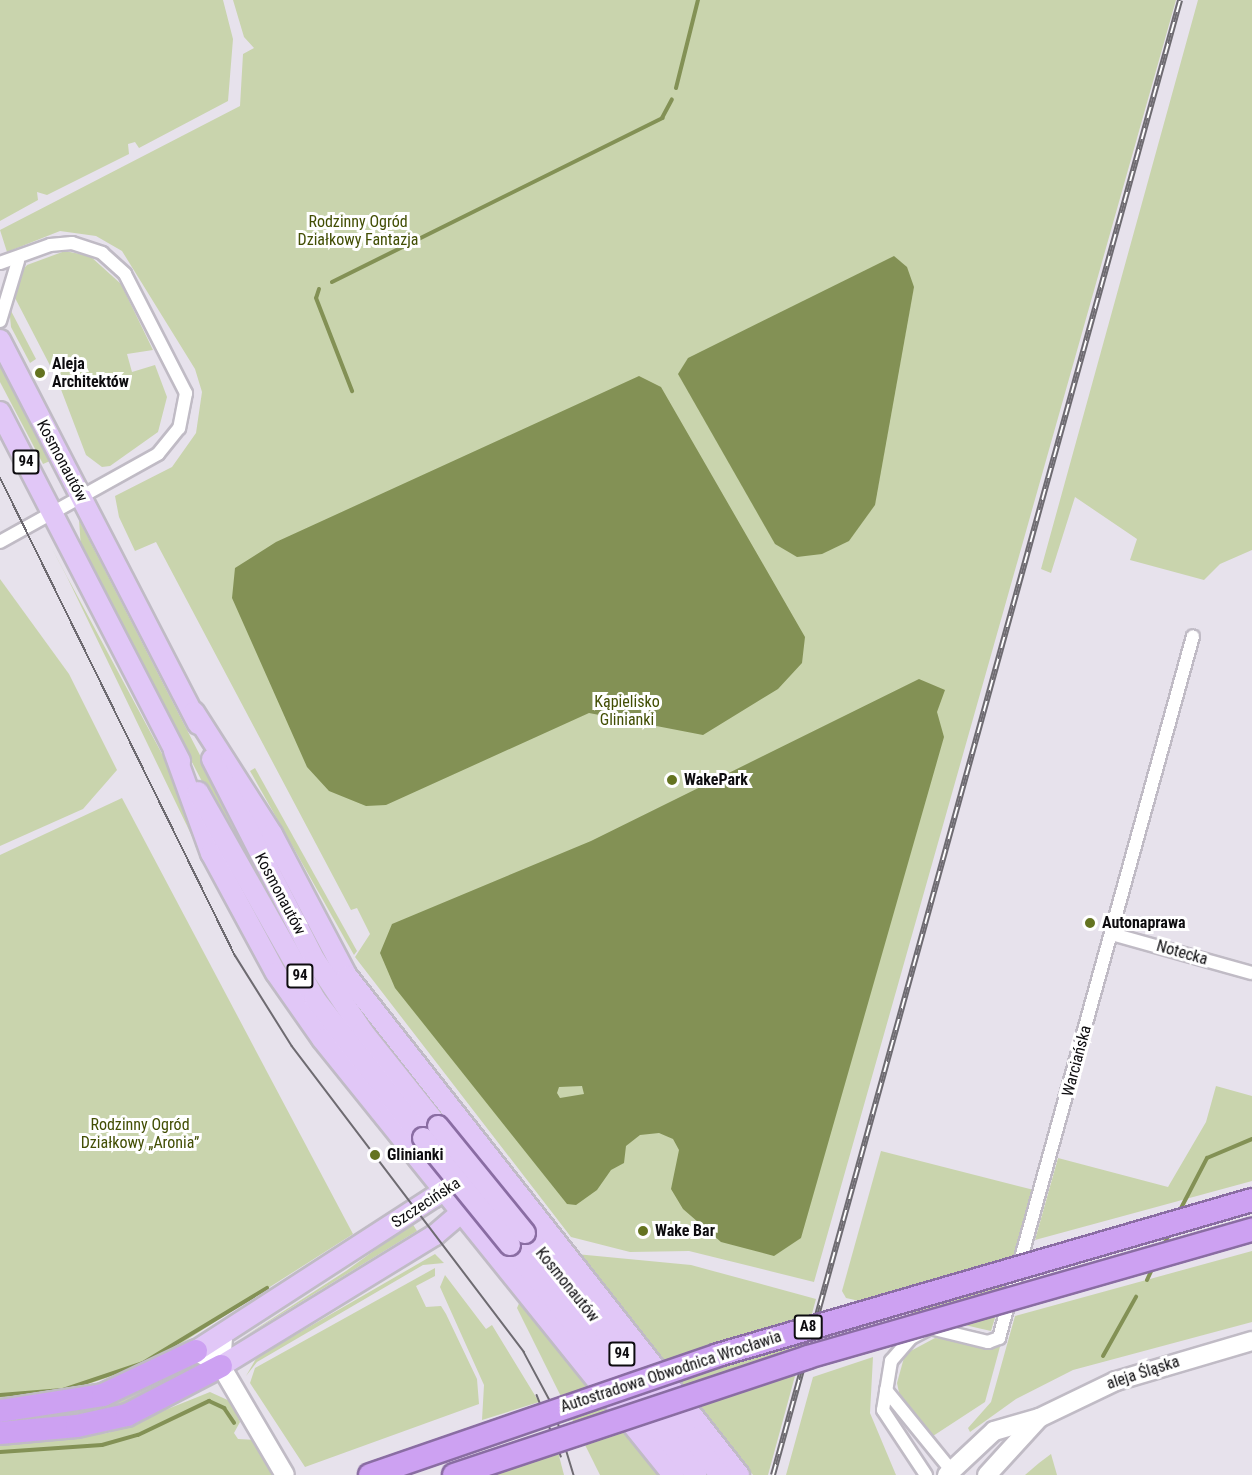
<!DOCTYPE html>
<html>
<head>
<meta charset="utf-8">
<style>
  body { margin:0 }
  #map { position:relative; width:1252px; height:1475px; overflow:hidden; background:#e7e2ec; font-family:"Roboto Condensed",sans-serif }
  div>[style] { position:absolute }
  .green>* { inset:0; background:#c9d4ad }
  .water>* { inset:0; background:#839155 }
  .stream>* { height:4px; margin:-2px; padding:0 2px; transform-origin:2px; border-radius:2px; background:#839155 }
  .roads { filter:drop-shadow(2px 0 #c0bbc5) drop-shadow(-2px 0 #c0bbc5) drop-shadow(0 2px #c0bbc5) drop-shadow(0 -2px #c0bbc5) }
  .street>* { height:12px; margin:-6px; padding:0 6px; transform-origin:6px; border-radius:6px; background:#fff }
  .secondary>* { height:18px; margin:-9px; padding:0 9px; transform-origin:9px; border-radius:9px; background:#fff }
  .primary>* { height:20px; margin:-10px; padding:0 10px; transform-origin:10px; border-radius:10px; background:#e1c7f7 }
  .highway>* { height:22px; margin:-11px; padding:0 11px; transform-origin:11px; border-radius:11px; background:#cda1f2 }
  .tram>* { height:1.5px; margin:-0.75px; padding:0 0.75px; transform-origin:0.75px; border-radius:0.75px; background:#6e6b71 }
  .rail>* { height:6px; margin-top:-3px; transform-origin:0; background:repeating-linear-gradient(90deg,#fff 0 11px,#6e6b71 0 22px); box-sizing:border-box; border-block:2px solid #6e6b71 }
  .bridges { filter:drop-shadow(2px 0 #8a6da3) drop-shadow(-2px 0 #8a6da3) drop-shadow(0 2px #8a6da3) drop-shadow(0 -2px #8a6da3) }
  .primary-bridge>* { height:20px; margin:-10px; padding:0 10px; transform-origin:10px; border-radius:10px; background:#e1c7f7 }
  .highway-bridge>* { height:22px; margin:-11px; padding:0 11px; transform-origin:11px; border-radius:11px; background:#cda1f2 }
  .dots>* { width:16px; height:16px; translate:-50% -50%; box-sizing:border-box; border:3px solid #fff; border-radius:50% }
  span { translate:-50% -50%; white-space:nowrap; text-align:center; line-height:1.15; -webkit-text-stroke:6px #fff; paint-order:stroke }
  .shield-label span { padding:2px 4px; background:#fff; border:2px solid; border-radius:4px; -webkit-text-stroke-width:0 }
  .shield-label { font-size:15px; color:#0d0c0f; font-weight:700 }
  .park-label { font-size:16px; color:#424e04 }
  .poi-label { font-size:16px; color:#0d0c0f; font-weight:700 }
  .left { translate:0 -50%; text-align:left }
  .street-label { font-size:16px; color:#0d0c0f }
</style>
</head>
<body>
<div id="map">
  <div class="green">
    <i style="clip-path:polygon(0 0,223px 0,233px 39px,228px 101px,139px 148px,135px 142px,128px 144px,129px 154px,47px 195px,37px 192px,38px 200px,0 221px)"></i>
    <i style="clip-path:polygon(233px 0,1176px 0,814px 1282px,689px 1251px,630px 1252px,571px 1237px,355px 957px,370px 934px,357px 908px,351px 910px,156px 542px,135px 551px,119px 517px,115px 496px,172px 467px,196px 433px,202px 392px,195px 369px,122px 251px,96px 236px,60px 231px,7px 252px,0 230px,240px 106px,243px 54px,254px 48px,244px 37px)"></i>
    <i style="clip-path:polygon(1198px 0,1252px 0,1252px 550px,1220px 564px,1204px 580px,1130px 560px,1137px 539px,1075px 497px,1051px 573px,1041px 569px)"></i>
    <i style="clip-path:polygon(65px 251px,90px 256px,121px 284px,153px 350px,127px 354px,132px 372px,155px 365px,167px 397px,158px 432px,110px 466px,102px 467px,86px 455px,57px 379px,14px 296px,17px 277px,27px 265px)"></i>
    <i style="clip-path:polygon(9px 307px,36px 359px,30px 363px,11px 327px)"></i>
    <i style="clip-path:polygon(0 365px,50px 461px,43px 464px,0 382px)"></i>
    <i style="clip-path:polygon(79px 520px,293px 936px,363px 1046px,336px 1017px,208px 793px,81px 548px)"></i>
    <i style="clip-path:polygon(49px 543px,176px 780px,202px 857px,67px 577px)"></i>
    <i style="clip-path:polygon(0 579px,69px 674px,117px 770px,83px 809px,0 846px)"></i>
    <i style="clip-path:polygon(255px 768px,357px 951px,354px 955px,250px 771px)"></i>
    <i style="clip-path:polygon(122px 798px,353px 1234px,149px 1364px,64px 1392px,0 1398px,0 855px)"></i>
    <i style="clip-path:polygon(1216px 1086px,1252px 1096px,1252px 1181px,1035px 1240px,1058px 1158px,1168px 1187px,1206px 1122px)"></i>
    <i style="clip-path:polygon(881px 1151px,1034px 1190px,991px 1331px,846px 1298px,842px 1291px)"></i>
    <i style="clip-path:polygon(412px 1223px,417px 1231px,242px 1338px,346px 1271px)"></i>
    <i style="clip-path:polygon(1252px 1251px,1252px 1322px,1073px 1370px,1016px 1399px,970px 1432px,968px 1428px,991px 1402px,1015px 1316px)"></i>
    <i style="clip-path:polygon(435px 1254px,444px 1263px,423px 1265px,257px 1362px,246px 1376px,257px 1357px)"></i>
    <i style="clip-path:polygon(576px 1254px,691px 1265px,816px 1299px,768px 1475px,753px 1475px)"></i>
    <i style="clip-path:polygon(435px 1268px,435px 1276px,416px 1286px,426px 1307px,441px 1306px,446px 1314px,477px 1379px,479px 1404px,305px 1467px,250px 1383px,255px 1368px)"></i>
    <i style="clip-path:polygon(445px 1275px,486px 1329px,492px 1325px,539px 1402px,482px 1420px,484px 1385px,440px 1287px)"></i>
    <i style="clip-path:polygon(520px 1301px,526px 1306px,661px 1475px,600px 1475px,517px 1308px)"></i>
    <i style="clip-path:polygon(935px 1338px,1001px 1343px,985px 1402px,933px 1436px,901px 1402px,897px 1383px,905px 1354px)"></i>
    <i style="clip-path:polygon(873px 1357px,870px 1413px,896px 1475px,786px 1475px,813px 1377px)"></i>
    <i style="clip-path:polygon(192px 1369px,169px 1387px,108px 1411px,0 1426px,0 1417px)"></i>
    <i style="clip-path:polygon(210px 1392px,232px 1402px,240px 1422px,234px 1433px,238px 1439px,256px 1440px,275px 1475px,0 1475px,0 1441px,108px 1433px)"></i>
    <i style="clip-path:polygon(558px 1452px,564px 1475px,491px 1475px)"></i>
    <i style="clip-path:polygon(1051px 1454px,1057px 1475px,1025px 1475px,1039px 1463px)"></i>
  </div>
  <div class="water">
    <i style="clip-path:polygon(894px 256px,907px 267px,914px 287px,875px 505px,849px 541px,822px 554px,797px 557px,775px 544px,678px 374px,688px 358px)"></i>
    <i style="clip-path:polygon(639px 376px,661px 387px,805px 637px,802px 663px,778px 689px,703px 735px,589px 713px,386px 805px,366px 806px,329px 791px,307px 767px,232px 598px,235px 568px,276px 542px)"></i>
    <i style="clip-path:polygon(evenodd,919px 679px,945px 690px,937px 712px,944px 737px,801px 1238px,774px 1256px,721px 1242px,683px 1209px,671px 1189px,679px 1150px,673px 1139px,659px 1133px,640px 1135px,626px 1146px,624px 1163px,611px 1170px,597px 1190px,576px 1205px,567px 1204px,395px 988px,380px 953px,392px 924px,591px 841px,919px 679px,582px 1086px,584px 1094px,560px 1098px,557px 1093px,559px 1087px,582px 1086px)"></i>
  </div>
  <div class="stream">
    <i style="left:676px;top:88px;width:91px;rotate:-76deg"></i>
    <i style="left:332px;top:282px;width:369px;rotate:-26.4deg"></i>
    <i style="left:662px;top:118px;width:21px;rotate:-62deg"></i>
    <i style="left:319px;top:289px;width:9px;rotate:108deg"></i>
    <i style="left:316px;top:298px;width:100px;rotate:68.8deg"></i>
    <i style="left:1179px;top:1212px;width:61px;rotate:-62.6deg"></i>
    <i style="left:1207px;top:1158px;width:49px;rotate:-22.9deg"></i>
    <i style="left:1163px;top:1247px;width:17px;rotate:-65deg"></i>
    <i style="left:1147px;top:1280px;width:14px;rotate:-65deg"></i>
    <i style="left:1103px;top:1356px;width:68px;rotate:-60.8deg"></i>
    <i style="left:0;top:1395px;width:63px;rotate:-4.5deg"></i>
    <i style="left:63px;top:1390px;width:84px;rotate:-18.6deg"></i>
    <i style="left:143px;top:1363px;width:145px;rotate:-31.2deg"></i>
    <i style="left:0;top:1452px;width:102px;rotate:-3.9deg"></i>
    <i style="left:102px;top:1445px;width:37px;rotate:-16deg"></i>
    <i style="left:138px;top:1435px;width:79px;rotate:-25.6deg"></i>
    <i style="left:209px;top:1401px;width:17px;rotate:25deg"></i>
    <i style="left:224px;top:1408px;width:18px;rotate:56deg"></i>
  </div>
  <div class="roads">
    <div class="street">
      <i style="left:0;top:263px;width:53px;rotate:-19.8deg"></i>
      <i style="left:50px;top:245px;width:22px;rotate:-5deg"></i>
      <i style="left:72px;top:243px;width:32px;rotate:18deg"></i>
      <i style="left:102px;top:253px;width:31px;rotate:42deg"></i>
      <i style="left:125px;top:274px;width:134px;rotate:62.9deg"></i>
      <i style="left:186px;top:393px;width:36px;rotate:101deg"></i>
      <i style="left:179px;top:428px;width:33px;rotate:129deg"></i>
      <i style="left:158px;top:454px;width:181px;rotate:150.9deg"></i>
      <i style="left:0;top:321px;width:63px;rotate:-73.3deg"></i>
      <i style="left:1112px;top:934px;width:145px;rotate:15.6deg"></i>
      <i style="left:886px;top:1390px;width:103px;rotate:50.9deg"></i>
      <i style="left:926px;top:1475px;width:78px;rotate:-123.5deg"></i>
      <i style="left:883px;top:1410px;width:50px;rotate:-80.7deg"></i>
      <i style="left:891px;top:1361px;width:30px;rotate:-49deg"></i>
      <i style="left:911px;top:1338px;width:21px;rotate:-28deg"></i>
      <i style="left:930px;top:1328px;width:60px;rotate:13.6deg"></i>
      <i style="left:988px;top:1342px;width:12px;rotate:-20deg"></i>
      <i style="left:999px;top:1338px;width:728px;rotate:-74.55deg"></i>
    </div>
    <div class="secondary">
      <i style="left:196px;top:1351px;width:29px;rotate:31deg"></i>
      <i style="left:221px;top:1366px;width:126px;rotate:59.6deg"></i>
      <i style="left:221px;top:1366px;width:32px;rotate:-86deg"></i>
      <i style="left:947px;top:1475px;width:64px;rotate:-43.1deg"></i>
      <i style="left:994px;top:1431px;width:47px;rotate:-16.1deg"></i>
      <i style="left:1039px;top:1418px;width:85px;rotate:-25.7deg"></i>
      <i style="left:1116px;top:1381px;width:142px;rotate:-16.4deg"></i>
      <i style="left:987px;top:1475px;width:77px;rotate:-47.6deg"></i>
    </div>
    <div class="primary">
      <i style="left:0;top:340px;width:432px;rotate:62.7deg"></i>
      <i style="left:0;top:412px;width:393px;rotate:62.7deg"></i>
      <i style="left:194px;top:712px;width:145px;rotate:57.4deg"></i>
      <i style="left:272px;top:834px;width:161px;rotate:62.2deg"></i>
      <i style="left:347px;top:976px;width:635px;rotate:51.85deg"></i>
      <i style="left:174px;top:751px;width:109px;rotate:70.1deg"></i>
      <i style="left:211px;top:853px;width:136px;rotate:61.6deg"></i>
      <i style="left:276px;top:973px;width:80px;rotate:55.1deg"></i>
      <i style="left:322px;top:1039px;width:560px;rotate:51.16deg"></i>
      <i style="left:212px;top:759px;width:226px;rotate:62.9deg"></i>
      <i style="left:315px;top:960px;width:87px;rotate:56.3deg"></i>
      <i style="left:363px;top:1032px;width:120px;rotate:51.4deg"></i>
      <i style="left:198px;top:792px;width:238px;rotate:60.5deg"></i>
      <i style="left:315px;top:999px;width:176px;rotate:52.2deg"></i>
      <i style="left:525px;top:1233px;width:311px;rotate:51.1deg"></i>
      <i style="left:510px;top:1245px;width:296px;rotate:51deg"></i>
      <i style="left:196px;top:1351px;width:306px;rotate:-32.9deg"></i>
      <i style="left:221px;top:1366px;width:251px;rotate:-31.5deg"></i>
      <i style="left:435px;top:1235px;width:46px;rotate:-40.6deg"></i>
    </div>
    <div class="highway">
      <i style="left:0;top:1411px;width:104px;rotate:-8.8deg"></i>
      <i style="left:103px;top:1395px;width:103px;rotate:-25.3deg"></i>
      <i style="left:0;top:1433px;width:77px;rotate:-5.2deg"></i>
      <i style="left:77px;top:1426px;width:51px;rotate:-12.4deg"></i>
      <i style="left:127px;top:1415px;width:106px;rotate:-27.5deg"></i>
    </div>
  </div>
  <div class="tram">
    <i style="left:0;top:477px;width:533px;rotate:63.82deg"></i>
    <i style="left:235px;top:955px;width:107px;rotate:57.9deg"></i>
    <i style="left:292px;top:1046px;width:384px;rotate:52.8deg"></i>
    <i style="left:524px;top:1352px;width:61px;rotate:61.8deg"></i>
    <i style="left:553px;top:1406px;width:72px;rotate:73.1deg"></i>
    <i style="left:537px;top:1395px;width:66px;rotate:68.5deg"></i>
  </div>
  <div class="rail">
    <i style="left:773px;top:1475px;width:1530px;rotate:-74.57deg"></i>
  </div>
  <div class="bridges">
    <div class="primary-bridge">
      <i style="left:438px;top:1126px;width:138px;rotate:50.9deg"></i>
      <i style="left:423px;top:1138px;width:138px;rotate:50.9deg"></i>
    </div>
    <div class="highway-bridge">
      <i style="left:370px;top:1475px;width:368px;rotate:-19deg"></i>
      <i style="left:718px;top:1355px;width:556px;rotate:-16.19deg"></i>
      <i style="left:454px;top:1475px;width:373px;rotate:-18.4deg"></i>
      <i style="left:808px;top:1357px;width:462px;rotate:-16deg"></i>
    </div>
  </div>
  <div class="dots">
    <i style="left:40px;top:373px;background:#647320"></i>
    <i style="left:672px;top:780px;background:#647320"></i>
    <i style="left:1090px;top:923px;background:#647320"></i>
    <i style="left:375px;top:1155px;background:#647320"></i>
    <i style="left:643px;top:1231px;background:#647320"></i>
  </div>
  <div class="shield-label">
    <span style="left:26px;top:462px">94</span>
    <span style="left:300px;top:976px">94</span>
    <span style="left:808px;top:1327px">A8</span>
    <span style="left:622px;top:1354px">94</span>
  </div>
  <div class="park-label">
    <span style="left:358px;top:231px">Rodzinny Ogród<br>Działkowy Fantazja</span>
    <span style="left:627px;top:711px">Kąpielisko<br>Glinianki</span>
    <span style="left:140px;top:1134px">Rodzinny Ogród<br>Działkowy „Aronia”</span>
  </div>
  <div class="poi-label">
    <span class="left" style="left:52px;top:373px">Aleja<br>Architektów</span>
    <span class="left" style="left:684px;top:780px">WakePark</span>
    <span class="left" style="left:1102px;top:923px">Autonaprawa</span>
    <span class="left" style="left:387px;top:1155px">Glinianki</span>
    <span class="left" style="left:655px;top:1231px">Wake Bar</span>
  </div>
  <div class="street-label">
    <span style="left:62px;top:461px;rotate:62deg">Kosmonautów</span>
    <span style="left:280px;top:894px;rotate:62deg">Kosmonautów</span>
    <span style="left:1182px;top:953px;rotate:16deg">Notecka</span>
    <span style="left:1077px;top:1061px;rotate:-75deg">Warciańska</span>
    <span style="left:426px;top:1203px;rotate:-33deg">Szczecińska</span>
    <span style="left:567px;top:1285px;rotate:51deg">Kosmonautów</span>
    <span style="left:671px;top:1372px;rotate:-18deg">Autostradowa Obwodnica Wrocławia</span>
    <span style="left:1143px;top:1373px;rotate:-18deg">aleja Śląska</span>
  </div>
</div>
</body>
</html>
